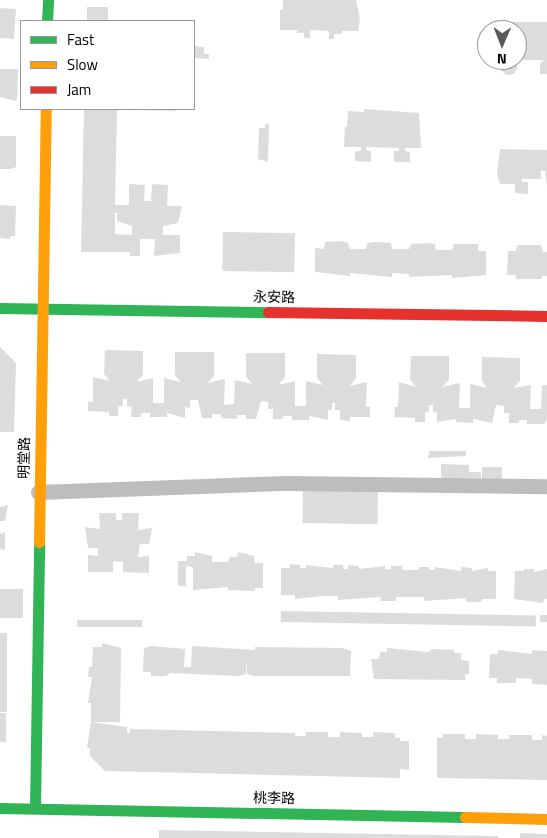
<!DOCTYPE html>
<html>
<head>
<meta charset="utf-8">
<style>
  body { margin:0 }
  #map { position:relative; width:547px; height:838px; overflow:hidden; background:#fff; font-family:"Titillium Web","Noto Sans SC",sans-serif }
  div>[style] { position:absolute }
  .building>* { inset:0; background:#dcdcdc; transform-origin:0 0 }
  .round { border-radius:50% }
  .street>* { height:15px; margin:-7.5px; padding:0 7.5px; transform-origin:7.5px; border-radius:7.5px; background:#bdbdbd }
  .fast>* { height:11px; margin:-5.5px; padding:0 5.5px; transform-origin:5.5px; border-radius:5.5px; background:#30b455 }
  .slow>* { height:11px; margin:-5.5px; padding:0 5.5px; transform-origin:5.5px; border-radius:5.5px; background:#ff9f0a }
  .jam>* { height:11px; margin:-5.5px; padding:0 5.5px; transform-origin:5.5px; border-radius:5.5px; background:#e5322d }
  span { translate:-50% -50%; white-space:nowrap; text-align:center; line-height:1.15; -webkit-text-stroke:4px #fff; paint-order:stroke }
  .street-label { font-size:14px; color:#000 }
  .legend { position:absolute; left:20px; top:20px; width:175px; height:90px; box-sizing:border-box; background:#fff; border:1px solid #999; margin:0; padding:6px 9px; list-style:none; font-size:15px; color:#000 }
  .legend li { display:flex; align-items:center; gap:10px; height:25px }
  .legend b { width:25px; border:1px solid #999 }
  .north { position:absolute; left:477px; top:20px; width:50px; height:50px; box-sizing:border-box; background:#fff; border:1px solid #999; border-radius:50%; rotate:181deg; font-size:14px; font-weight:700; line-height:20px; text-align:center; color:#000 }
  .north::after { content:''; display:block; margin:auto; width:18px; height:22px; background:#595959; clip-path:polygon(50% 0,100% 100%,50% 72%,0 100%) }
</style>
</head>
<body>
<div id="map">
  <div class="building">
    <i style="clip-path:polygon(283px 0,356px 0,360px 19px,358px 31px,342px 31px,342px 34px,334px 34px,334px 39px,329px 39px,329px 31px,310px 30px,310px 38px,304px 38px,304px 33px,297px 33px,297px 30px,280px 30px,280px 10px,283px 10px)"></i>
    <i style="left:87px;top:7px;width:21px;height:14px"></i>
    <i style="left:0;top:8px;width:16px;height:30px;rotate:4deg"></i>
    <i style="clip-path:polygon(509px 22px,547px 22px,547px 74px,540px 74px,540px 63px,544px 60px,517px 60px,517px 30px,494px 30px,494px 24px)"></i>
    <i style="clip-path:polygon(194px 46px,204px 47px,204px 54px,209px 54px,209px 59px,194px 58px)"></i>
    <i class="round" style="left:501px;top:59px;width:16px;height:16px"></i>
    <i style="clip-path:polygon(0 69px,18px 69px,17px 101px,0 97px)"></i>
    <i style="clip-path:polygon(evenodd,84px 109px,117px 109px,115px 205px,129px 205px,129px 184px,145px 185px,144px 201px,151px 201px,152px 184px,168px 185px,167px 206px,182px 206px,178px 223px,163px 226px,163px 235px,180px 235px,180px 253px,154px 256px,155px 239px,140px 239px,140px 256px,130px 256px,130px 252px,81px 252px,84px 109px,112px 213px,117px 213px,117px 221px,132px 226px,132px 235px,115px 234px,115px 214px,112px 213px)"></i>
    <i style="clip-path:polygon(129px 109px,175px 109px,175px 111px,129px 110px)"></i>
    <i style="clip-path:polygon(364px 109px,419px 113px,421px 148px,405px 148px,405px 151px,410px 152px,410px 162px,394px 162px,394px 151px,399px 151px,399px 148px,366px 147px,366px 150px,371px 151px,371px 162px,355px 161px,355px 151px,361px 151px,361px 147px,344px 147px,345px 127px,347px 127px,348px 111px,364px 112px)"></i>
    <i style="clip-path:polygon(265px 124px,269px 124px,268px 162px,258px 159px,259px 128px,265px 128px)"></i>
    <i style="clip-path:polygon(0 136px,16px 136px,16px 167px,11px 169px,0 169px)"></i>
    <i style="clip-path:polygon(500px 149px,547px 150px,547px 186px,545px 171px,541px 171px,541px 179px,522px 179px,522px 182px,528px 182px,528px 194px,515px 193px,515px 184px,500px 184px,497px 174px)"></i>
    <i style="clip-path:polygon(0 205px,16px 206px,15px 236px,10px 236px,10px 239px,0 238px)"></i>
    <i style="left:223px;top:232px;width:72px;height:39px;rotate:1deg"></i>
    <i style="clip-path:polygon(341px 241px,348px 243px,350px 249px,366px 249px,367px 243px,376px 242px,391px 243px,392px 249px,409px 249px,411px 244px,427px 243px,435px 244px,436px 250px,452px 250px,454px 244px,478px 244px,478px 251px,486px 251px,486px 275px,452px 278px,452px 275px,409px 277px,409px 274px,392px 273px,392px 277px,350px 273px,350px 276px,315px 272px,315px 248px,324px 249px,325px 242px)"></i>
    <i style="clip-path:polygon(517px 245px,541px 245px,543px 252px,547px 252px,547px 276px,542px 276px,541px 279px,516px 279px,516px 275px,507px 275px,508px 251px,516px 251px)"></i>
    <i style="clip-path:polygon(0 347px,16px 363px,14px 432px,0 432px)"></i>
    <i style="clip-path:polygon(105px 350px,143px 351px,143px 375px,136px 382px,153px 378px,153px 403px,164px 403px,164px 378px,181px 382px,175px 375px,175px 352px,214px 352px,214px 376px,208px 383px,225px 379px,224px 405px,234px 404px,235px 380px,252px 384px,246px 376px,246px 353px,285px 353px,285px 377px,278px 385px,295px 381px,295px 406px,306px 406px,306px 381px,323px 385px,317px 378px,317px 354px,356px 355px,356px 378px,350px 386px,367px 382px,366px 407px,370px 407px,370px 417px,350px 417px,350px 421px,340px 420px,340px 410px,335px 410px,335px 403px,332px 403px,332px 410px,328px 410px,328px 420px,309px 416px,309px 420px,292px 420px,292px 416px,283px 416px,283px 419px,273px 419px,273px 409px,268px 409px,268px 402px,261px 401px,256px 419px,246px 419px,246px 415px,237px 415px,237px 419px,221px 418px,221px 414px,212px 414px,212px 418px,202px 418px,198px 400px,190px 400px,190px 408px,185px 407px,185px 418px,167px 413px,167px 417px,150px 417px,150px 413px,141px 413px,141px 417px,131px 417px,132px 407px,127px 406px,127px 399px,123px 399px,123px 406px,118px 406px,118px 416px,109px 416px,109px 412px,88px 411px,88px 401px,93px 402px,93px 377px,110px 381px,104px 374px)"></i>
    <i style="clip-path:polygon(411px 356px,449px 356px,449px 380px,442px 387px,460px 383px,459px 408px,470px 408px,470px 384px,487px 388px,482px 381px,482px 357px,520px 358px,520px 381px,514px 388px,531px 385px,530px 409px,541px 409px,542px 385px,547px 385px,547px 420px,544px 424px,527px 424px,527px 420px,519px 420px,519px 423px,509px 423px,509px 413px,504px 413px,504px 406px,496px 405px,492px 423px,473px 419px,473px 423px,456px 422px,456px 419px,437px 422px,437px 412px,433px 412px,433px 405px,429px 405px,429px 412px,425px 412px,425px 422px,415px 422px,415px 418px,394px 417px,395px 407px,398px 407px,399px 382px,416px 387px,410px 379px)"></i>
    <i style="clip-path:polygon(429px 451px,466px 451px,466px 456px,428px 458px)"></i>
    <i style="clip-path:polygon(441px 464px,469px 465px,469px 472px,481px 472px,481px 478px,441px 478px)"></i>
    <i style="left:482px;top:467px;width:20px;height:12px"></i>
    <i style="left:303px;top:489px;width:75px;height:34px;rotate:1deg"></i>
    <i style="clip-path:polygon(8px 505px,5px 521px,0 521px,0 507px)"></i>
    <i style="clip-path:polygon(99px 513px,116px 513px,116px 520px,122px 520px,122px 513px,139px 513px,138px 530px,152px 528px,149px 544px,140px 544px,139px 549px,138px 557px,149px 556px,149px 573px,123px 572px,123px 562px,113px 561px,113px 572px,88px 572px,88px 555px,98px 556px,98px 548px,88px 548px,85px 527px,100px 529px)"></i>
    <i style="clip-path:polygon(5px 532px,5px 550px,0 549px,0 534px)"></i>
    <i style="clip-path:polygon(195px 552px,212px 556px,212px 562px,228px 562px,230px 557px,237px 557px,238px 552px,254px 556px,255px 563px,263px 563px,263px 588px,255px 588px,255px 591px,228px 590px,228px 587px,193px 590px,193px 567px,186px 566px,186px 586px,178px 586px,178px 561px,187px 561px,187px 556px,195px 556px)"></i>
    <i style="clip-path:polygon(290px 564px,300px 565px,300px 568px,306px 568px,306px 565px,333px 568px,333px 565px,343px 565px,343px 569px,348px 569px,348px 565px,359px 566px,359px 569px,385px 566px,385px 569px,391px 570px,391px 566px,402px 566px,402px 570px,419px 570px,419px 567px,429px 567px,429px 570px,435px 570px,435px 567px,461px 571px,461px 567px,472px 568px,472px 571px,488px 568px,488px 571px,496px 571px,496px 599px,482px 599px,481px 602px,466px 602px,466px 598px,424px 601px,424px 597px,396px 597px,396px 601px,380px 601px,381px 597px,338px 600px,338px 596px,324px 596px,295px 599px,295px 595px,281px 595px,281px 568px,290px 568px)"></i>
    <i style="clip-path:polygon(524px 569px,534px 569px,534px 572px,547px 569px,547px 599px,544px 599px,543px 603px,514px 599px,515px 571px,524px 571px)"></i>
    <i style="left:0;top:589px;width:23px;height:29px"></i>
    <i style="left:281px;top:611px;width:255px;height:11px;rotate:1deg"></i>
    <i style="left:540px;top:615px;width:7px;height:7px"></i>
    <i style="left:77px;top:620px;width:65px;height:7px"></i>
    <i style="left:0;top:633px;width:7px;height:79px"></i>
    <i style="clip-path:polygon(102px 643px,121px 648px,120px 722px,91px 722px,91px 703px,88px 703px,92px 677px,88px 677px,89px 667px,92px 667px,93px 647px,102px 647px)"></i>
    <i style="clip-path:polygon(152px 646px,185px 649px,184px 667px,191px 667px,192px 646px,255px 650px,255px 647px,342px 648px,351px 651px,350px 676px,254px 676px,247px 674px,246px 658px,246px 674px,239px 676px,170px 673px,166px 676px,151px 676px,151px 672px,143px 672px,144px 648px)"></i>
    <i style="clip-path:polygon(387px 648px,428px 652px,432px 649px,454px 650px,454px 653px,461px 653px,461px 660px,469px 661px,469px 674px,465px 674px,465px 680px,374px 679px,371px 659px,379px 659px,380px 652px,387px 652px)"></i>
    <i style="clip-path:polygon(498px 650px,532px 654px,532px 650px,547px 651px,547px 685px,532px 684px,532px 679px,516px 678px,516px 683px,497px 683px,497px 678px,489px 678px,490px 654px,498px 654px)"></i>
    <i style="left:0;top:713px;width:6px;height:29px"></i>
    <i style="clip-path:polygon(91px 722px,127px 727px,127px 733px,130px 733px,130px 729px,295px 733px,295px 736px,306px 736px,306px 732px,328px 732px,328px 737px,340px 737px,340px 732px,362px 733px,362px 737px,373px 737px,373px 732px,395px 733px,395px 738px,400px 738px,400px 741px,409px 741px,409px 770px,400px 769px,400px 778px,105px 771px,90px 756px,96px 756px,90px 756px,90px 748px,87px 748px)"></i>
    <i style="clip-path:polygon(443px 734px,465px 734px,465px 739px,476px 739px,476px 734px,498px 735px,498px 739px,509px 739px,509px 735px,532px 735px,532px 740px,542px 740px,542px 735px,547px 736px,547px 780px,437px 778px,437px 738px,443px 738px)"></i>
    <i style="clip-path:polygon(159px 830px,498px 836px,498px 838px,159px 838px)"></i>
    <i style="clip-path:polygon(520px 833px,547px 834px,547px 838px,520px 838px)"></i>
  </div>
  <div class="street">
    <i style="left:38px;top:492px;width:249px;rotate:-2.1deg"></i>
    <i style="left:287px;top:483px;width:260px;rotate:0.7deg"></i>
  </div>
  <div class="fast">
    <i style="left:47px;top:21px;width:21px;rotate:-87deg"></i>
    <i style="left:0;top:308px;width:268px;rotate:0.9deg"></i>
    <i style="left:0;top:808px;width:465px;rotate:1.1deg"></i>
    <i style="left:35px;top:808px;width:266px;rotate:-89.1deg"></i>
  </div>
  <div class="slow">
    <i style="left:39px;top:542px;width:433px;rotate:-89.1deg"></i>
    <i style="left:465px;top:817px;width:82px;rotate:1.4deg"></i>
  </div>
  <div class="jam">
    <i style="left:268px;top:312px;width:279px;rotate:0.8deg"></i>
  </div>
  <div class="street-label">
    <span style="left:274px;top:297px;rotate:1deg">永安路</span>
    <span style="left:24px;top:458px;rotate:-89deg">明堂路</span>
    <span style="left:274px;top:798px;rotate:1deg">桃李路</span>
  </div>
  <ul class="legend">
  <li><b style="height:6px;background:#30b455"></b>Fast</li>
  <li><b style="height:6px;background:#ff9f0a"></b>Slow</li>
  <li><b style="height:6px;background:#e5322d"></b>Jam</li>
  </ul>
  <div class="north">N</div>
</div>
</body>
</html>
